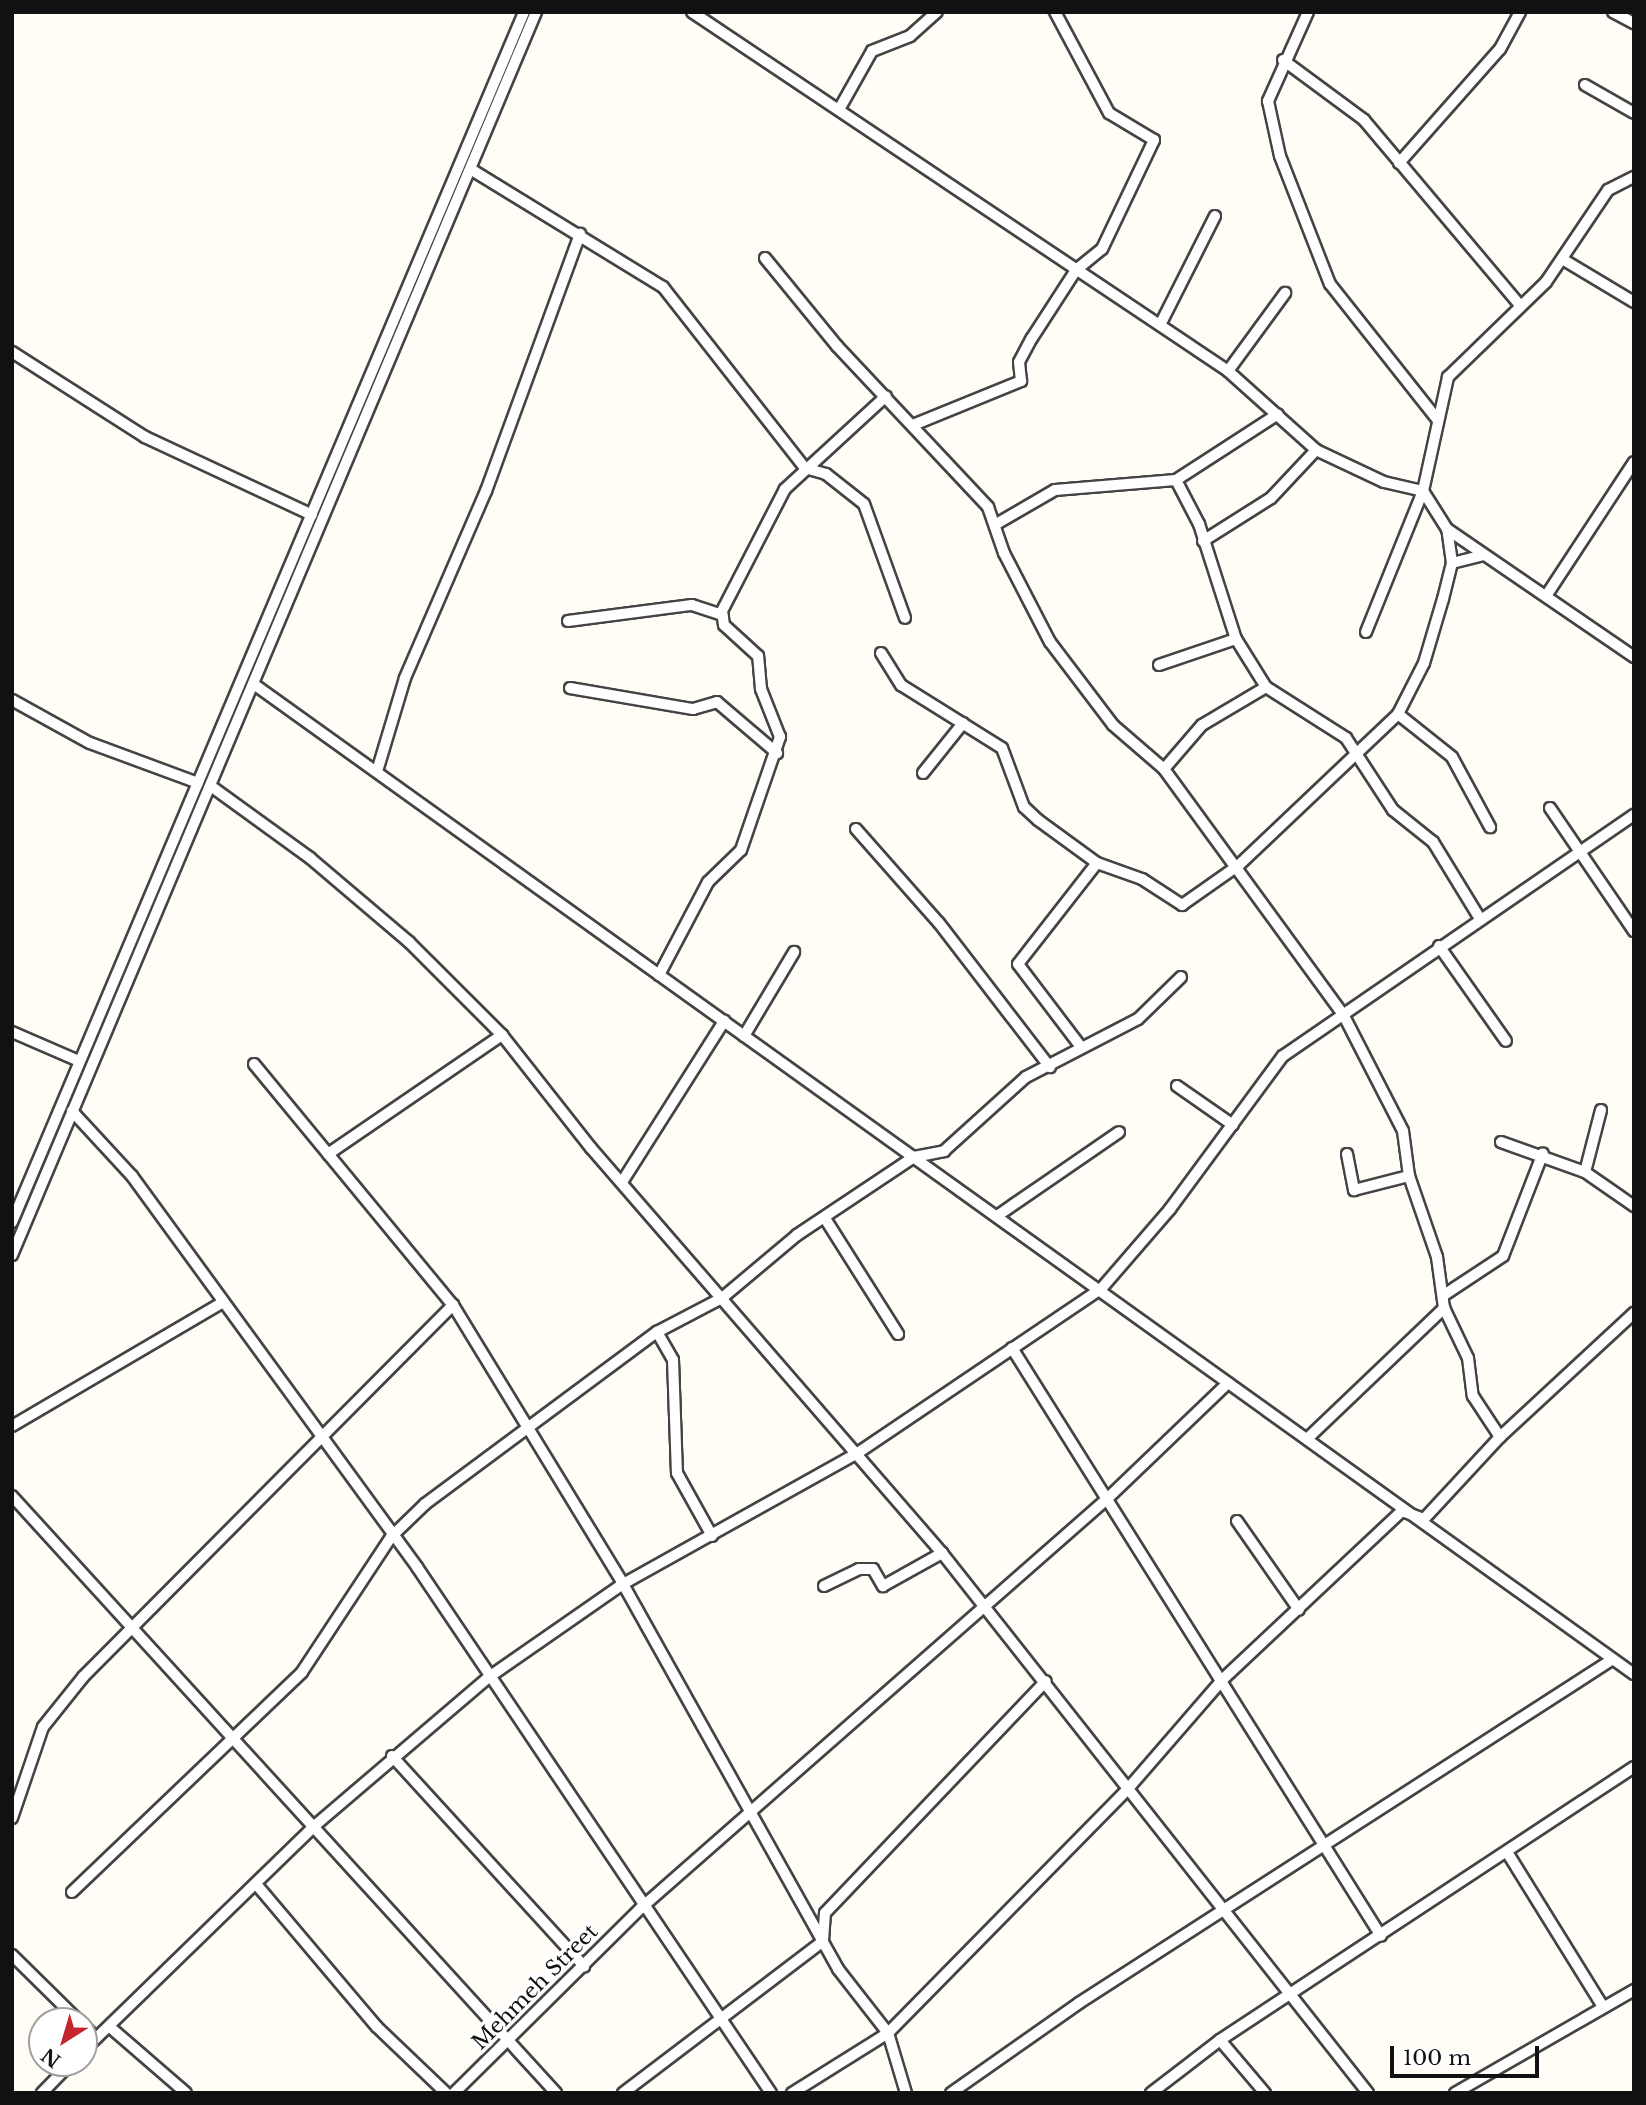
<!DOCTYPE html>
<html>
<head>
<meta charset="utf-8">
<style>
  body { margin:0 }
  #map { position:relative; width:1646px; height:2105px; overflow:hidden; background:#fffdf5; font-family:"Libre Baskerville",serif }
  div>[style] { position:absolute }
  .roads { filter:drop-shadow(2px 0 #444) drop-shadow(-2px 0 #444) drop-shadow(0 2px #444) drop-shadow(0 -2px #444) }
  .minor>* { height:10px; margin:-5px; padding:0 5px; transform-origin:5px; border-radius:5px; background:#fff }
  span { translate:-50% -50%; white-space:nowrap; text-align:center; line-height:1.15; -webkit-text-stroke:7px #fff; paint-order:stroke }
  .street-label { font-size:21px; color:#111 }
  .frame { position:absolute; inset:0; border:14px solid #111; pointer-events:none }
  .north { position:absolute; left:28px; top:2007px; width:70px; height:70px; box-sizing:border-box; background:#fff; border:2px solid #a0a0a0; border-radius:50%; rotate:217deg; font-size:19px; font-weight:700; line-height:28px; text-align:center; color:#111 }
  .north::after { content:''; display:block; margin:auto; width:24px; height:32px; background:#c4262e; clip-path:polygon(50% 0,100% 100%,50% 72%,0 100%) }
  .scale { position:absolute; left:1390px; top:2046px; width:149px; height:32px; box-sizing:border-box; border:4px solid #111; border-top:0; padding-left:9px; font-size:21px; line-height:24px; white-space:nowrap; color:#111; -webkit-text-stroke:5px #fff; paint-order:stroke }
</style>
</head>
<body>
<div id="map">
  <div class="roads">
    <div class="minor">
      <i style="left:692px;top:12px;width:645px;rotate:33.81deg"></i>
      <i style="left:1228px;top:371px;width:118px;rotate:41.9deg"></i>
      <i style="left:1316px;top:450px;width:75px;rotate:25.2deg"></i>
      <i style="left:1384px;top:482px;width:40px;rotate:13deg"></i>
      <i style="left:1423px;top:491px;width:45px;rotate:57.7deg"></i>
      <i style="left:1447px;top:529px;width:227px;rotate:34.4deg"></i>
      <i style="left:1308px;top:12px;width:98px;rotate:114.2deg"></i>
      <i style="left:1268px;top:101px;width:56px;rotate:77.7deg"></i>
      <i style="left:1280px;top:156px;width:137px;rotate:68.7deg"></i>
      <i style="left:1330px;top:284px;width:172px;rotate:51.6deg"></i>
      <i style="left:1613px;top:12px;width:24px;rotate:28deg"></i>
      <i style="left:1283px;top:60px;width:101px;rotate:36.5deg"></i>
      <i style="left:1364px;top:120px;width:241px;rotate:49.9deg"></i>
      <i style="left:1585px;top:85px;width:56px;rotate:29.7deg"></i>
      <i style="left:841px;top:106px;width:63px;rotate:-60.6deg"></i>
      <i style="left:872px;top:51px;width:41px;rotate:-21.5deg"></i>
      <i style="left:910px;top:36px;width:36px;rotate:-42deg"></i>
      <i style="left:1399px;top:163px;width:152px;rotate:-48.5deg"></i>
      <i style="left:1500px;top:49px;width:42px;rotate:-61.6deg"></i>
      <i style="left:472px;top:170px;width:224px;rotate:31.5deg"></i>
      <i style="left:663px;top:287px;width:230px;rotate:51.9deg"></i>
      <i style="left:805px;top:468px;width:22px;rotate:16deg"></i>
      <i style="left:826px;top:474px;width:48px;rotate:38.3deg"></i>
      <i style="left:864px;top:504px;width:121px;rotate:70.2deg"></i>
      <i style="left:765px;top:258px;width:114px;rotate:50.7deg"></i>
      <i style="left:837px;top:346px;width:221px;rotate:46.8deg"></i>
      <i style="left:988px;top:507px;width:49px;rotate:70.8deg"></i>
      <i style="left:1004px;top:553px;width:100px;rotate:62.7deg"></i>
      <i style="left:1050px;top:642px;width:104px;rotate:52.8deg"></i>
      <i style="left:1113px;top:725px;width:67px;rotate:40.8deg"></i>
      <i style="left:1164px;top:769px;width:306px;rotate:53.9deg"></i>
      <i style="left:1344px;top:1016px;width:129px;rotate:62.8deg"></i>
      <i style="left:1403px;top:1131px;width:45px;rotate:82.4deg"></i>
      <i style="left:1409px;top:1176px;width:86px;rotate:70.9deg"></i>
      <i style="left:1437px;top:1257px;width:51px;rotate:82.2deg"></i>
      <i style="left:1444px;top:1308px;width:55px;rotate:64.4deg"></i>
      <i style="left:1468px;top:1358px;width:38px;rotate:83deg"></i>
      <i style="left:1473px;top:1396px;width:49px;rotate:56.6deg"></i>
      <i style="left:1564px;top:260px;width:82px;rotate:31deg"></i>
      <i style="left:1160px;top:325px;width:122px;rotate:-63.2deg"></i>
      <i style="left:12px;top:352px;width:158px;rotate:32.6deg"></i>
      <i style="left:145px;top:437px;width:184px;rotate:25deg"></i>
      <i style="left:1228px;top:371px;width:97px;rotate:-53.8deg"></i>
      <i style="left:913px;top:425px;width:117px;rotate:-22.2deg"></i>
      <i style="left:1021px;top:381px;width:19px;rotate:-96deg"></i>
      <i style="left:1019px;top:362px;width:27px;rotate:-62deg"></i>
      <i style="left:1032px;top:338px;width:81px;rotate:-57.1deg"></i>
      <i style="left:1076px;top:270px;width:33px;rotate:-39deg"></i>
      <i style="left:1102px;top:249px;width:121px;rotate:-64.5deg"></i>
      <i style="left:1154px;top:140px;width:52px;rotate:-149deg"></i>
      <i style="left:1109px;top:113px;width:115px;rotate:-118.1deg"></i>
      <i style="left:1176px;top:480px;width:50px;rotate:62.4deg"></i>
      <i style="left:1199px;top:524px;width:121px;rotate:72.2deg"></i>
      <i style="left:1236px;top:639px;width:57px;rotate:58deg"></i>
      <i style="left:1266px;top:687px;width:95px;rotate:32.5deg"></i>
      <i style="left:1346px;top:738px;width:86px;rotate:56.9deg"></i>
      <i style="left:1393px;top:810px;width:51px;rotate:38.7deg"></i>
      <i style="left:1433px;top:842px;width:88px;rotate:58.5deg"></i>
      <i style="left:998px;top:523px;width:66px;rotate:-30.1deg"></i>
      <i style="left:1055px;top:490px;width:121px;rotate:-4.7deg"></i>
      <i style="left:1176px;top:480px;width:121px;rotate:-32.9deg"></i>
      <i style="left:1203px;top:541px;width:80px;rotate:-32.3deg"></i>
      <i style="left:1271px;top:498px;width:66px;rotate:-46.8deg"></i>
      <i style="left:1452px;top:563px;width:33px;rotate:-14deg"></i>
      <i style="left:1546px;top:596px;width:160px;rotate:-56.7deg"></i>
      <i style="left:568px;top:621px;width:125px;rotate:-7.4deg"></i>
      <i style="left:692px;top:605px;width:32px;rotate:18deg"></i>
      <i style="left:1366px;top:632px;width:152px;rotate:-68deg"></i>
      <i style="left:1423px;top:491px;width:117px;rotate:-77.6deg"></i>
      <i style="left:1448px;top:377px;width:136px;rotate:-44.1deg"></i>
      <i style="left:1546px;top:282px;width:111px;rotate:-56deg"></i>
      <i style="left:1608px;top:190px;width:29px;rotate:-27deg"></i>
      <i style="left:881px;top:653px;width:38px;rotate:58deg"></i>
      <i style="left:901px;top:685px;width:119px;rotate:32deg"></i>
      <i style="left:1002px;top:748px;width:63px;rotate:69.6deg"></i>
      <i style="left:1024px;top:807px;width:19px;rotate:43deg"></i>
      <i style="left:1038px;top:820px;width:73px;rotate:36.1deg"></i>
      <i style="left:1097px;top:863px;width:48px;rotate:19.6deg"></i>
      <i style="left:1142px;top:879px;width:48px;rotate:33deg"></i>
      <i style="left:1182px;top:905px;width:70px;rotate:-35.1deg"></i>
      <i style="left:1239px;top:865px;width:219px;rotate:-43.5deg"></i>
      <i style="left:1398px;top:714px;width:57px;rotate:-63deg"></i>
      <i style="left:1424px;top:663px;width:67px;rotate:-73.5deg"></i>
      <i style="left:1443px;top:599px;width:37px;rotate:-76deg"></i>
      <i style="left:1452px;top:563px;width:34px;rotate:-98deg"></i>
      <i style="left:1159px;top:665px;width:81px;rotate:-18.7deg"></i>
      <i style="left:255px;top:685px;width:1697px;rotate:35.65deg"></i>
      <i style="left:570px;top:688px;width:125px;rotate:9.7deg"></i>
      <i style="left:693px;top:709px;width:25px;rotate:-16deg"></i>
      <i style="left:717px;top:702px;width:79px;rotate:40.4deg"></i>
      <i style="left:12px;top:700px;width:89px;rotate:28.9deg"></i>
      <i style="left:90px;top:743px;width:115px;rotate:20.3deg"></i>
      <i style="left:1398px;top:714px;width:69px;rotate:38.5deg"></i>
      <i style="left:1452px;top:757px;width:80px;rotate:61.5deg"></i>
      <i style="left:378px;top:768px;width:94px;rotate:-73.3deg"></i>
      <i style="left:405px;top:678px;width:204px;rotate:-66.6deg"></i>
      <i style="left:486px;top:491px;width:274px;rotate:-69.9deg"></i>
      <i style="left:1164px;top:769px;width:58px;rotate:-49.2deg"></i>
      <i style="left:1202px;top:725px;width:74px;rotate:-30.7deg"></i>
      <i style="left:923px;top:773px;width:64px;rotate:-51.3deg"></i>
      <i style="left:212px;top:787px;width:121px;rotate:35.9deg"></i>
      <i style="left:310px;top:858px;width:130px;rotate:40.3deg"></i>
      <i style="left:409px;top:942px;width:132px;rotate:45deg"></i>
      <i style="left:502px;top:1035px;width:144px;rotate:51.8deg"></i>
      <i style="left:591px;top:1148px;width:536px;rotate:49.09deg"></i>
      <i style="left:942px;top:1553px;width:688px;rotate:51.73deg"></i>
      <i style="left:1550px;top:808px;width:149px;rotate:55.7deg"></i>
      <i style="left:856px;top:829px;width:125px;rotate:48.6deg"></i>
      <i style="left:939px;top:923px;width:182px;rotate:52.4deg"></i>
      <i style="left:1439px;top:946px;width:116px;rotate:54.8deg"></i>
      <i style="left:659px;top:975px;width:105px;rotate:-62.2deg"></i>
      <i style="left:708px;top:882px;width:46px;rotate:-44.1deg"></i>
      <i style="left:741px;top:850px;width:120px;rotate:-71deg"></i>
      <i style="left:780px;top:737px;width:52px;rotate:-111.6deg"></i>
      <i style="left:761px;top:689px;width:33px;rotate:-95deg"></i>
      <i style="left:758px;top:656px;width:46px;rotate:-137.6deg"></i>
      <i style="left:724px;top:625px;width:14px;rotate:-98deg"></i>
      <i style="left:722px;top:611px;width:137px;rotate:-62.7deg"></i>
      <i style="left:785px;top:489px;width:137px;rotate:-42.6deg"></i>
      <i style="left:12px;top:1032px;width:73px;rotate:23.4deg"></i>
      <i style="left:744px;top:1036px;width:98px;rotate:-59.2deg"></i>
      <i style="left:1081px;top:1047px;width:104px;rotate:-127.2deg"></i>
      <i style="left:1018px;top:964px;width:128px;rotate:-52deg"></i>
      <i style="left:254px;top:1064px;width:313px;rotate:50.5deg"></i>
      <i style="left:453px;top:1305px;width:327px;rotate:58.6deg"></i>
      <i style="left:623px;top:1584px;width:441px;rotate:60.8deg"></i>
      <i style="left:838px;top:1969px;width:81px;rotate:52deg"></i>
      <i style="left:888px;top:2033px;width:63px;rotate:73.3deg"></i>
      <i style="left:1177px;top:1086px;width:68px;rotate:34.9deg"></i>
      <i style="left:72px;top:1111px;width:88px;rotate:47.3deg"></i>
      <i style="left:132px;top:1176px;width:484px;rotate:53.9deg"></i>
      <i style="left:417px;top:1567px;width:634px;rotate:56.06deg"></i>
      <i style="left:1501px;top:1142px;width:89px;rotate:19.7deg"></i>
      <i style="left:1585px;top:1172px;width:60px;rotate:34.8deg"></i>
      <i style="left:328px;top:1154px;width:211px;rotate:-34.4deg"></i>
      <i style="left:1347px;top:1154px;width:37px;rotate:79deg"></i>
      <i style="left:1354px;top:1190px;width:57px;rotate:-14.3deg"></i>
      <i style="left:1585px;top:1172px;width:64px;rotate:-75.5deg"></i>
      <i style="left:622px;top:1182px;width:191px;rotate:-57.6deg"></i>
      <i style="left:997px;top:1216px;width:148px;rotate:-34.5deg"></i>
      <i style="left:826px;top:1220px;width:135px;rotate:57.7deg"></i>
      <i style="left:12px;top:1222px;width:1314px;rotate:-67.06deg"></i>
      <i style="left:12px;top:1255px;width:1349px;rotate:-67.14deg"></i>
      <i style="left:1444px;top:1295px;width:71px;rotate:-33.5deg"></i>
      <i style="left:1503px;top:1256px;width:110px;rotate:-68.8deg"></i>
      <i style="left:657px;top:1332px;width:32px;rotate:60deg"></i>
      <i style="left:673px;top:1360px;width:113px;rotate:88deg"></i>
      <i style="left:677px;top:1473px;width:72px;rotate:60.9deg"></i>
      <i style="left:1012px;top:1348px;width:694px;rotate:57.89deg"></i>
      <i style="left:12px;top:1426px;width:241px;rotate:-30.4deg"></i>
      <i style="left:1307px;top:1439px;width:190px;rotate:-43.7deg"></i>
      <i style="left:12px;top:1496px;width:808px;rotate:47.66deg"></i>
      <i style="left:1237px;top:1521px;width:108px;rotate:55.1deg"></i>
      <i style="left:824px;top:1586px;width:39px;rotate:-26deg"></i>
      <i style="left:859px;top:1569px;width:14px"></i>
      <i style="left:873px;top:1569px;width:20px;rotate:60deg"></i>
      <i style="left:883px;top:1586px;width:68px;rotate:-29.2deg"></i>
      <i style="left:392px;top:1756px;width:285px;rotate:47.6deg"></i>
      <i style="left:12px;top:1818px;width:96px;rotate:-71.2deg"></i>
      <i style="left:43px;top:1727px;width:64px;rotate:-51.3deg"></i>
      <i style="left:83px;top:1677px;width:525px;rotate:-45.15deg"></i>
      <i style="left:1507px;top:1852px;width:182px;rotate:58.2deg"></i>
      <i style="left:256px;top:1884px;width:187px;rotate:49.8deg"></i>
      <i style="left:377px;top:2027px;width:95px;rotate:43.7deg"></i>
      <i style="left:72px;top:1892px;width:318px;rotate:-43.7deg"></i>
      <i style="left:302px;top:1672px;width:162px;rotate:-56.6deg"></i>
      <i style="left:391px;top:1537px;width:47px;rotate:-44.1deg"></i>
      <i style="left:425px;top:1504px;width:289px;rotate:-36.6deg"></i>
      <i style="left:657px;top:1332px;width:73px;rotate:-27.6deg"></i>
      <i style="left:722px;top:1298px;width:98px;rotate:-40deg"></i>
      <i style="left:797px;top:1235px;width:141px;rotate:-33.7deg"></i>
      <i style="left:914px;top:1157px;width:31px;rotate:-11deg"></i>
      <i style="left:944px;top:1151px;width:110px;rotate:-42.1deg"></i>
      <i style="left:1026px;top:1077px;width:126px;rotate:-27.4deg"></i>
      <i style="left:1138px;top:1019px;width:60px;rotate:-44.3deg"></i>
      <i style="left:12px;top:1955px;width:94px;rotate:44.6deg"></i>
      <i style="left:84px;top:2026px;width:17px;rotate:45deg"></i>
      <i style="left:111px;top:2028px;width:99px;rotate:40.9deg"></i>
      <i style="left:1220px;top:2040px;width:70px;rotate:49.7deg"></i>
      <i style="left:84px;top:2050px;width:318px;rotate:-44.2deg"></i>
      <i style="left:312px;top:1828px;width:233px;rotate:-40.5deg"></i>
      <i style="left:489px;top:1677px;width:163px;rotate:-34.8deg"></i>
      <i style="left:623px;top:1584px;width:270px;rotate:-29.2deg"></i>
      <i style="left:859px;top:1452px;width:292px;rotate:-34deg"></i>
      <i style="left:1101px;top:1289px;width:106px;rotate:-49.2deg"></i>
      <i style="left:1170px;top:1209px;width:190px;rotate:-53.6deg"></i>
      <i style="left:1283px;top:1056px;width:426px;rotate:-34.5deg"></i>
      <i style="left:42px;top:2093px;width:42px;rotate:-46deg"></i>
      <i style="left:454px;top:2093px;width:263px;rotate:-44.7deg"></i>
      <i style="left:641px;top:1908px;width:621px;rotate:-41.28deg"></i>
      <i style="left:1108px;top:1498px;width:166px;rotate:-43.8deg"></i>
      <i style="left:623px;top:2093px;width:251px;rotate:-37.2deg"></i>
      <i style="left:823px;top:1941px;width:28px;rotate:-86deg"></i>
      <i style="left:825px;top:1913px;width:320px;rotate:-46.4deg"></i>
      <i style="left:792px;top:2093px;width:113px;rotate:-32deg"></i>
      <i style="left:888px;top:2033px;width:339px;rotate:-45.5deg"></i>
      <i style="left:1126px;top:1791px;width:147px;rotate:-49.1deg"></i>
      <i style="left:1222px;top:1680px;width:247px;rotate:-43.2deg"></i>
      <i style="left:1402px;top:1511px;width:23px;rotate:20deg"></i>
      <i style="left:1424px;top:1519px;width:112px;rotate:-47.2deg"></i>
      <i style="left:1500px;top:1437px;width:183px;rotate:-42.8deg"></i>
      <i style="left:951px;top:2093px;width:156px;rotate:-35.1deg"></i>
      <i style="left:1079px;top:2003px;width:635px;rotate:-32.79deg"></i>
      <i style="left:1151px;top:2093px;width:87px;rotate:-37.5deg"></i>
      <i style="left:1220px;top:2040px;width:496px;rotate:-33.4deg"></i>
      <i style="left:1455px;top:2093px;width:207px;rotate:-29.9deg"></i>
    </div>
  </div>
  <div class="street-label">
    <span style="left:535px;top:1987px;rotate:-45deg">Mehmeh Street</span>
  </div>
  <div class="frame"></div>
  <div class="north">N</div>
  <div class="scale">100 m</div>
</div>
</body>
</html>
